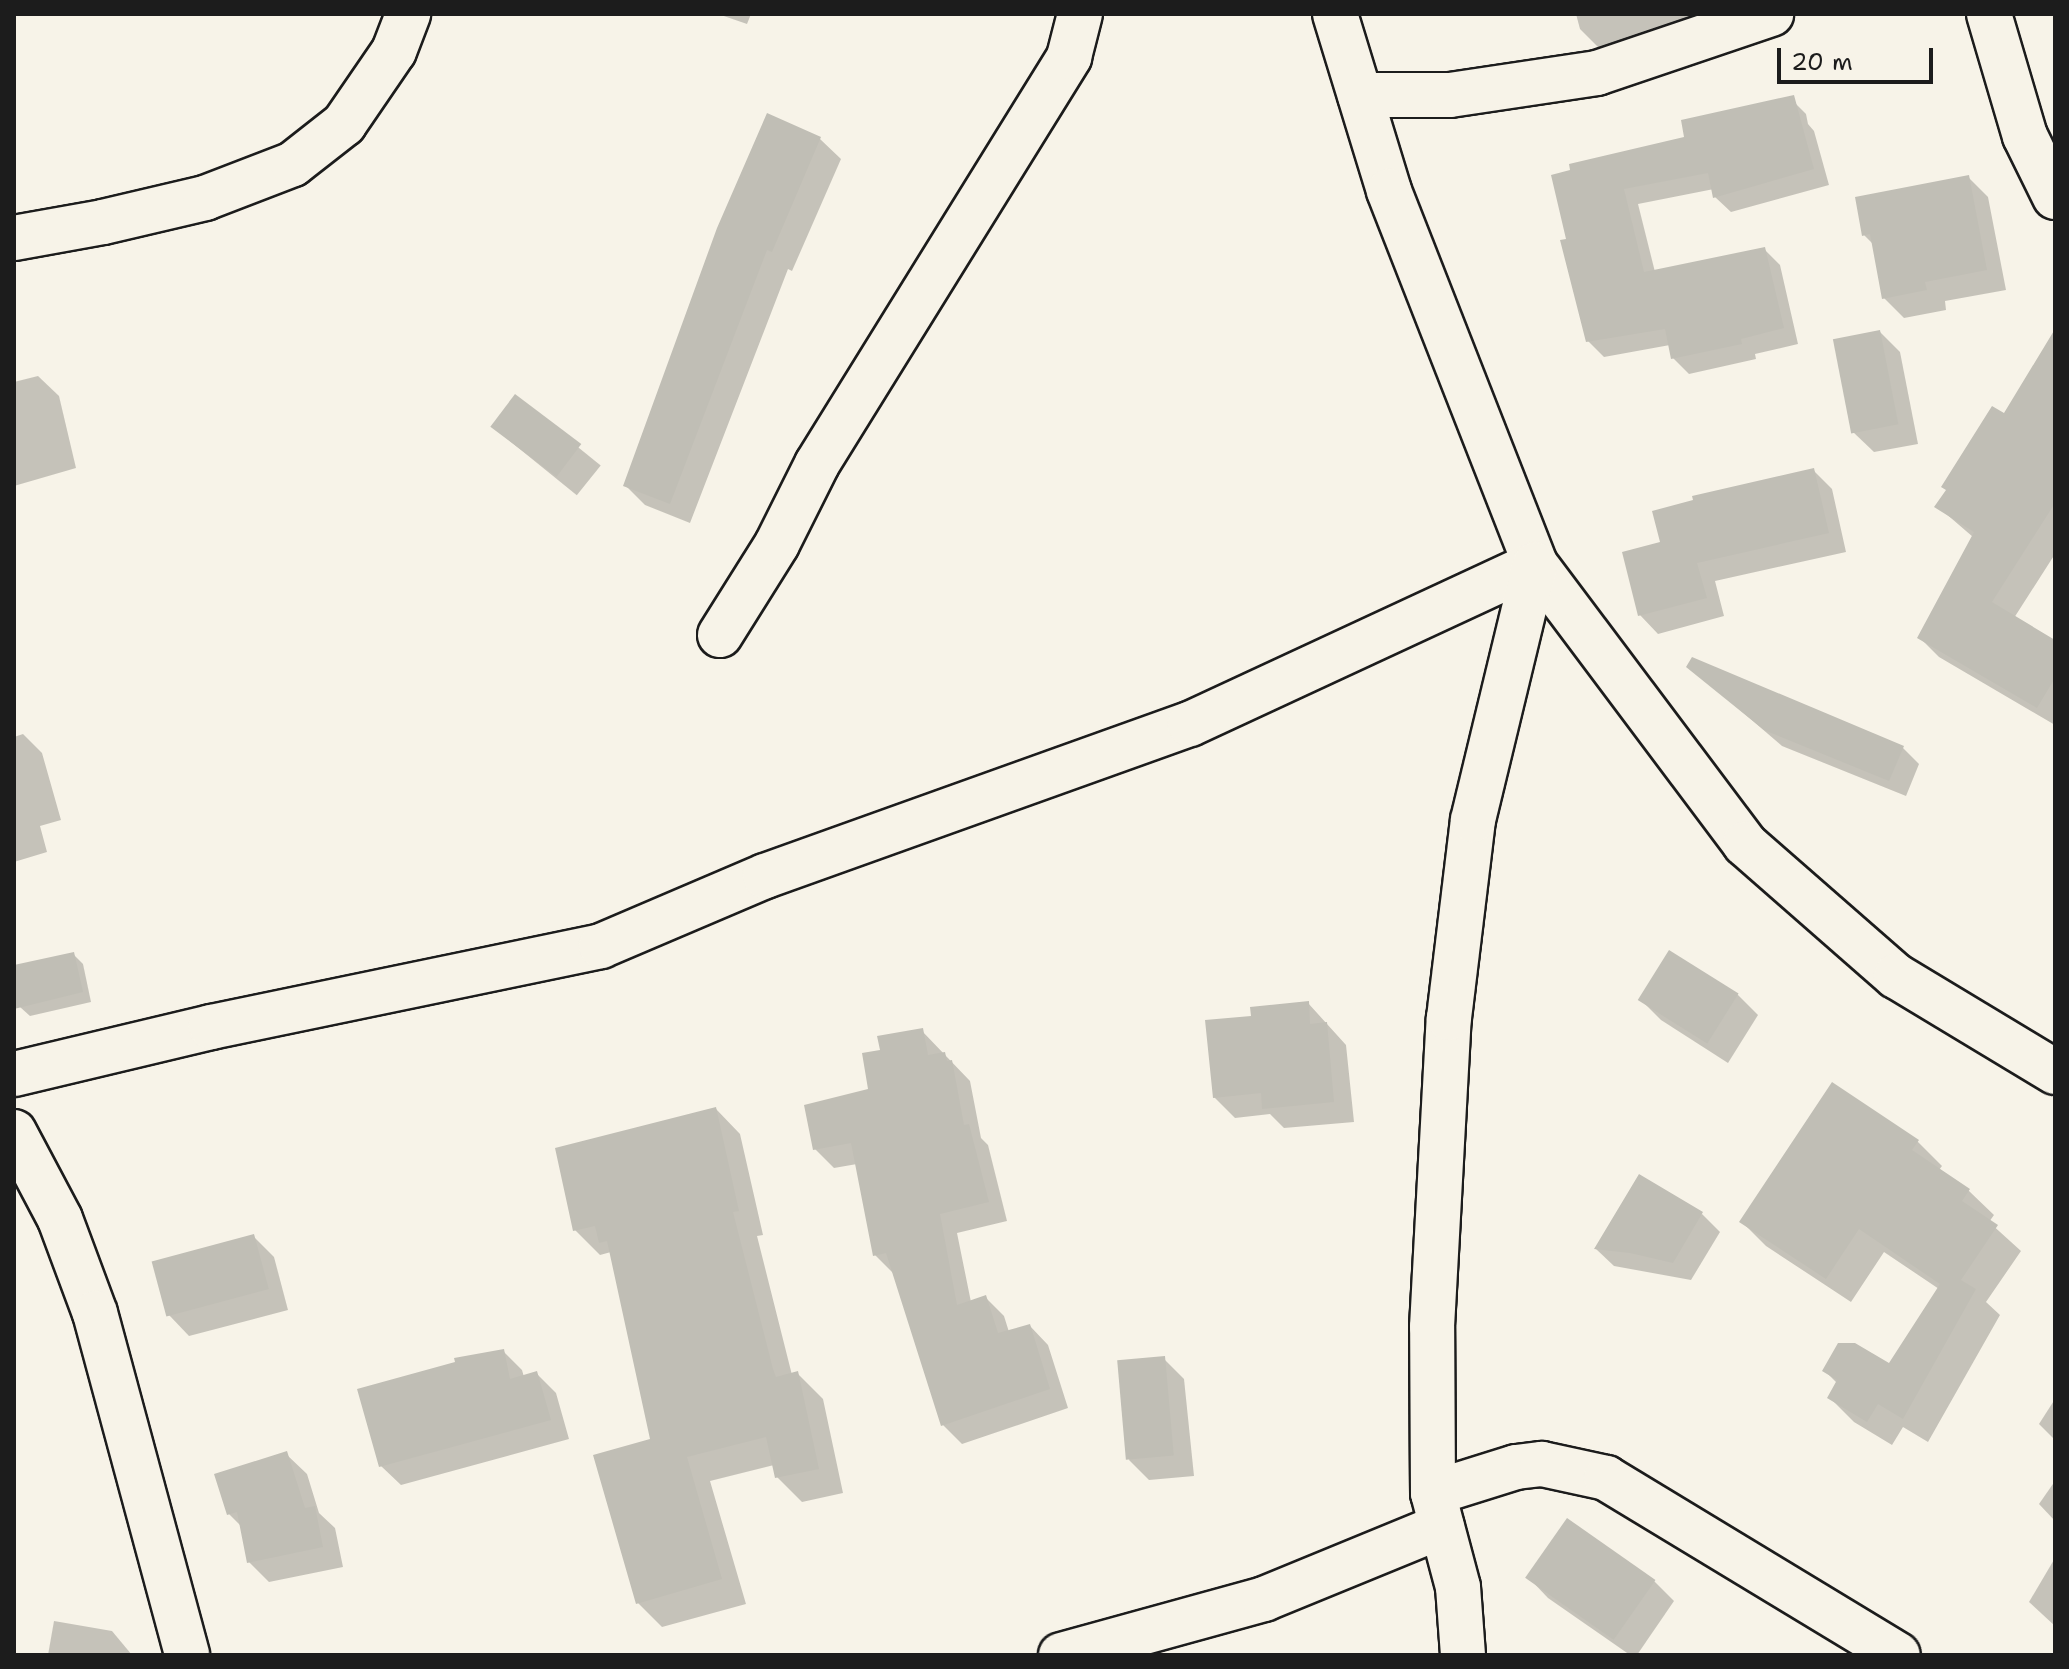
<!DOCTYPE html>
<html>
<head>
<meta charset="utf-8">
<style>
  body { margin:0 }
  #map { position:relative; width:2069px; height:1669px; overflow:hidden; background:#f7f3e8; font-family:"Shantell Sans",sans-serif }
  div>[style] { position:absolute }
  .shadow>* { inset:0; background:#0003; transform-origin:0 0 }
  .building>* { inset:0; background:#c0beb5; transform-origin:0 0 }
  .roads { filter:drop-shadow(2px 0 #1c1c1c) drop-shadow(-2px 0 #1c1c1c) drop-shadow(0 2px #1c1c1c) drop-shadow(0 -2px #1c1c1c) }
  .minor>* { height:44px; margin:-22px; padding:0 22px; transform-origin:22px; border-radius:22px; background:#f7f3e8 }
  span { translate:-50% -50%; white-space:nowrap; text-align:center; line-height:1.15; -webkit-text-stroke:6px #f7f3e8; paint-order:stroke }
  .frame { position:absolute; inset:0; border:16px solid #1c1c1c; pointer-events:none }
  .scale { position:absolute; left:1777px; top:48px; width:156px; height:36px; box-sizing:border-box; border:4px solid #1c1c1c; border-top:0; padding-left:10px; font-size:24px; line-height:28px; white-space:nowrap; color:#1c1c1c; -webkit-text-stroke:6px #f7f3e8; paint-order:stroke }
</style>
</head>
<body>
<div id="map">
  <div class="shadow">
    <i style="clip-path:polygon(718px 14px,751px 14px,747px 24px)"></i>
    <i style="clip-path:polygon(1576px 14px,1733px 14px,1604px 53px,1580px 29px)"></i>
    <i style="clip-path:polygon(1790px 98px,1806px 114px,1808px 124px,1814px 131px,1829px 185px,1731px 212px,1715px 197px,1714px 189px,1638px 204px,1655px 272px,1764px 249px,1780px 265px,1798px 344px,1755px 354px,1756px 359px,1689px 374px,1673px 358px,1670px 345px,1604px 357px,1588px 341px,1554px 176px,1686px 138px)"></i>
    <i style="clip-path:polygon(768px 115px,820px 139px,841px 159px,792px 271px,788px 269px,690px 523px,645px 505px,625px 485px)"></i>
    <i style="clip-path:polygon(1968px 177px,1988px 197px,2006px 290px,1945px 301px,1946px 310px,1904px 318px,1884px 298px,1874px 245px,1864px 235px)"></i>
    <i style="clip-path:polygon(1880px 332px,1900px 352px,1918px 444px,1874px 452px,1853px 432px)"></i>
    <i style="clip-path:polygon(2055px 366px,2055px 554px,2014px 618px,2055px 642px,2055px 725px,1939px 657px,1920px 638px,1973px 537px,1937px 506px,2004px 416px)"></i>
    <i style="clip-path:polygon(38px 376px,59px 396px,76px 468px,14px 486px,14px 382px)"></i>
    <i style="left:516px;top:397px;width:109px;height:38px;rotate:39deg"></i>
    <i style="clip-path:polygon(1814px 471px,1832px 489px,1846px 552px,1715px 581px,1724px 616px,1658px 634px,1640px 615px,1663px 544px)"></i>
    <i style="clip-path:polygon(1689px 666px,1903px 748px,1919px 764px,1906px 796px,1782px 746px)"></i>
    <i style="clip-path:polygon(23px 734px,42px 753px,61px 820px,40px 826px,47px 852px,14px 862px,14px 737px)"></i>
    <i style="clip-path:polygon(1670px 952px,1738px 995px,1758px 1015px,1728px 1063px,1661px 1020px,1640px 999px)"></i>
    <i style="clip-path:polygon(73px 954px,83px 964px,91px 1002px,30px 1016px,20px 1007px,14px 967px)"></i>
    <i style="clip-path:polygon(1308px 1003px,1346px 1045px,1354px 1122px,1284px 1128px,1270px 1114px,1235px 1118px,1214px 1097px,1253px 1018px)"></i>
    <i style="clip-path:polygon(922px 1031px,970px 1081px,981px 1138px,988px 1145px,1007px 1221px,957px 1233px,971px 1302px,986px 1298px,1004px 1316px,1009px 1332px,1030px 1326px,1048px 1345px,1068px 1408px,962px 1444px,943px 1425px,894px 1274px,875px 1255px,857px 1164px,834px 1168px,815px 1149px,870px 1090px,882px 1051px)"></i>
    <i style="clip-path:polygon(716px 1109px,740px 1134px,763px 1235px,757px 1236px,792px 1375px,798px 1374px,823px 1399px,843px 1493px,802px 1502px,777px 1477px,774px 1465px,710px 1481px,746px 1604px,662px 1627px,637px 1602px,652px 1440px,611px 1252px,600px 1255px,575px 1230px)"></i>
    <i style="clip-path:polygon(1917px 1141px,1942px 1166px,1939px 1170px,1969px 1191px,1994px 1215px,1989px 1222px,2021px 1251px,1986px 1302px,2000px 1315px,1928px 1442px,1903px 1427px,1892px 1445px,1854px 1422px,1829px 1397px,1837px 1383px,1825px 1371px,1890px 1366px,1939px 1289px,1884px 1252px,1851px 1302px,1766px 1246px,1742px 1222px)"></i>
    <i style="clip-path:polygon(1702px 1214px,1720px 1232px,1691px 1280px,1614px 1266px,1596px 1249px)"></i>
    <i style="clip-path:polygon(254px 1237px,274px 1257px,288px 1310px,189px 1336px,169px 1315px)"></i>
    <i style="clip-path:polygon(503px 1351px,522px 1370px,524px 1377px,536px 1373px,556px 1393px,569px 1439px,401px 1485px,381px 1466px)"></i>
    <i style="clip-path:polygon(1164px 1359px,1184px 1379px,1194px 1476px,1149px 1480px,1129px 1460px)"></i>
    <i style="clip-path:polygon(2055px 1399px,2055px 1440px,2039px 1424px)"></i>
    <i style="clip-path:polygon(286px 1454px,307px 1474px,319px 1513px,335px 1528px,343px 1567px,269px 1582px,249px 1562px,242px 1527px,229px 1514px)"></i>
    <i style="clip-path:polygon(2055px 1481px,2055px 1521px,2039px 1504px)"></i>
    <i style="clip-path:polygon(2055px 1558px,2055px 1626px,2029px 1602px)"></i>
    <i style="clip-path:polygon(1528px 1577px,1654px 1581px,1674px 1601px,1637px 1655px,1630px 1655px,1548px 1598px)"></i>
    <i style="clip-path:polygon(54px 1621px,112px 1631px,132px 1655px,48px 1655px)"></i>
  </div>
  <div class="building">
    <i style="clip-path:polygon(1794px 95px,1814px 169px,1713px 198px,1708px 173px,1624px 189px,1644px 272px,1765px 247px,1784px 328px,1741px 339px,1742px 344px,1671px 359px,1665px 329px,1586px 342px,1560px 240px,1566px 239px,1551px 175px,1570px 170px,1569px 164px,1684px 137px,1681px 120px)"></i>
    <i style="clip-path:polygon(767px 113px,821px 137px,772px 252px,767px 250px,670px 504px,623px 486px,717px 228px)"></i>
    <i style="clip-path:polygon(1969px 175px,1987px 270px,1925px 282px,1927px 290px,1882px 299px,1870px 234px,1862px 236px,1855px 197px)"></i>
    <i style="clip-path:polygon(2055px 329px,2055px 503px,1992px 602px,2055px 640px,2055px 678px,2037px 708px,1917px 638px,1974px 532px,1934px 507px,1946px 490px,1941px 487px,1992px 406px,2004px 413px)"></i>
    <i style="left:1880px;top:330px;width:96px;height:48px;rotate:79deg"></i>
    <i style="left:515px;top:394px;width:83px;height:41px;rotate:37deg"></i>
    <i style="clip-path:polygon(1814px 468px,1829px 533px,1697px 563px,1707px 598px,1638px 616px,1622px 552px,1660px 542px,1652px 511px,1693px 500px,1692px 496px)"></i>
    <i style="clip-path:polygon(1692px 657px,1904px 746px,1889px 781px,1764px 730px,1686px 667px)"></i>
    <i style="left:1669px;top:950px;width:82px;height:59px;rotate:32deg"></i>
    <i style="clip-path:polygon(74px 952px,83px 992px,14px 1009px,14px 965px)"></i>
    <i style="clip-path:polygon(1309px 1001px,1310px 1024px,1327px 1022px,1334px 1102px,1262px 1109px,1261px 1093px,1213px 1098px,1205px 1020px,1251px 1016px,1250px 1007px)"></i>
    <i style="clip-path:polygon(923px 1028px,928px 1055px,945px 1052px,947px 1061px,952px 1060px,964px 1125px,969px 1124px,989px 1202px,940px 1214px,957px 1305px,986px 1295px,998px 1333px,1030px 1324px,1050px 1389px,941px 1426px,886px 1253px,873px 1256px,851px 1143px,813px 1150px,804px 1105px,868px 1089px,862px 1053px,880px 1050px,877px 1036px)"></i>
    <i style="clip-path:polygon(1832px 1082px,1919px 1140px,1912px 1150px,1970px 1189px,1962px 1201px,1998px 1225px,1961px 1280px,1976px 1289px,1903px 1419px,1878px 1404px,1867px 1422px,1827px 1398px,1837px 1380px,1822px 1371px,1838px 1343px,1855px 1343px,1889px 1363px,1940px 1284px,1859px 1229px,1826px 1279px,1739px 1222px)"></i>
    <i style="clip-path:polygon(716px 1107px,739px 1211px,733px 1212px,773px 1369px,776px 1377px,798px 1371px,819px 1469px,775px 1478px,766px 1437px,687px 1457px,722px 1579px,636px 1604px,593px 1455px,650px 1439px,607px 1241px,599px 1243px,595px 1226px,573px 1231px,555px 1148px)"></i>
    <i style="clip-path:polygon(1639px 1174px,1703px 1212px,1673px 1263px,1630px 1253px,1594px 1249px)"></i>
    <i style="left:254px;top:1234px;width:57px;height:106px;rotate:75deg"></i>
    <i style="clip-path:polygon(504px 1349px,510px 1379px,537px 1371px,551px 1420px,379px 1467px,357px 1389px,455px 1362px,454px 1358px)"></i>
    <i style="left:1165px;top:1356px;width:100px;height:48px;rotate:85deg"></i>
    <i style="clip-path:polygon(287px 1451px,305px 1508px,315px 1506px,323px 1547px,247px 1563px,237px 1512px,227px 1515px,214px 1474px)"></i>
    <i style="left:1567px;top:1518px;width:108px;height:73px;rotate:35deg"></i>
  </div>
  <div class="roads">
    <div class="minor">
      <i style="left:1335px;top:14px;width:185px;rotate:73deg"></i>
      <i style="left:1389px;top:191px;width:401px;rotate:68.6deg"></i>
      <i style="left:1535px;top:564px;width:350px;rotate:53.1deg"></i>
      <i style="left:1745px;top:844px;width:201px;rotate:41.2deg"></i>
      <i style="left:1896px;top:976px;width:186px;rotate:31.1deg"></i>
      <i style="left:1989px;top:14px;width:127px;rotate:73.6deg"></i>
      <i style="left:2025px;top:136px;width:68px;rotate:63.8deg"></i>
      <i style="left:1360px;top:95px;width:90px"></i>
      <i style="left:1450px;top:95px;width:149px;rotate:-8.5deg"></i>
      <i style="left:1597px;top:73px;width:184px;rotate:-18.7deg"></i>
      <i style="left:14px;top:238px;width:90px;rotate:-10.2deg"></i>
      <i style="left:103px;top:222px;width:105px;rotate:-13.2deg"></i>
      <i style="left:205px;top:198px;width:94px;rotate:-21.1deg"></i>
      <i style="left:293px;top:164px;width:65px;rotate:-38.1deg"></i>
      <i style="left:344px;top:124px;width:88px;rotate:-55.6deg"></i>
      <i style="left:394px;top:51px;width:40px;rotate:-69deg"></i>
      <i style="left:720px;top:635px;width:107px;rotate:-57.9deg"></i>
      <i style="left:777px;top:544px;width:89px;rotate:-63.4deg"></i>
      <i style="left:817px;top:464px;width:479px;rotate:-58.2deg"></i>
      <i style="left:1069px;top:57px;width:44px;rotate:-75.7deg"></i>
      <i style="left:14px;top:1074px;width:203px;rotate:-13.4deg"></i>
      <i style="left:211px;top:1027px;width:398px;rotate:-11.7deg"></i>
      <i style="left:601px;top:946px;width:178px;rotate:-23.1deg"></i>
      <i style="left:765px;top:876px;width:451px;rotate:-19.7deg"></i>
      <i style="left:1190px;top:724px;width:380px;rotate:-24.9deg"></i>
      <i style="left:14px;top:1132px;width:98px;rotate:62.1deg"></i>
      <i style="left:60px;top:1219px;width:100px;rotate:69.6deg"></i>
      <i style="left:95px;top:1313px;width:354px;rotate:74.9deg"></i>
      <i style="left:1433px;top:1493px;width:87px;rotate:-17.4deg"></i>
      <i style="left:1516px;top:1467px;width:26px;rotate:-7deg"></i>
      <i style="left:1542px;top:1464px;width:66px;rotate:12.3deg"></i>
      <i style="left:1606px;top:1478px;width:341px;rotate:31.2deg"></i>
      <i style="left:1061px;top:1655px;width:211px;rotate:-15.4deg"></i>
      <i style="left:1264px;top:1599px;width:192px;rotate:-22.3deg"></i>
      <i style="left:1463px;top:1655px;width:68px;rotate:-94.2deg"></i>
      <i style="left:1458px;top:1587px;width:97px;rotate:-104.9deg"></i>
      <i style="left:1433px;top:1493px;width:166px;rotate:-90.3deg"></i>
      <i style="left:1432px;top:1327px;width:309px;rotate:-86.9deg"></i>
      <i style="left:1449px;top:1018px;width:199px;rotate:-83.1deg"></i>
      <i style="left:1473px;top:820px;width:263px;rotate:-76.4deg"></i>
    </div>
  </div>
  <div class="frame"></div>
  <div class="scale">20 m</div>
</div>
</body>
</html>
